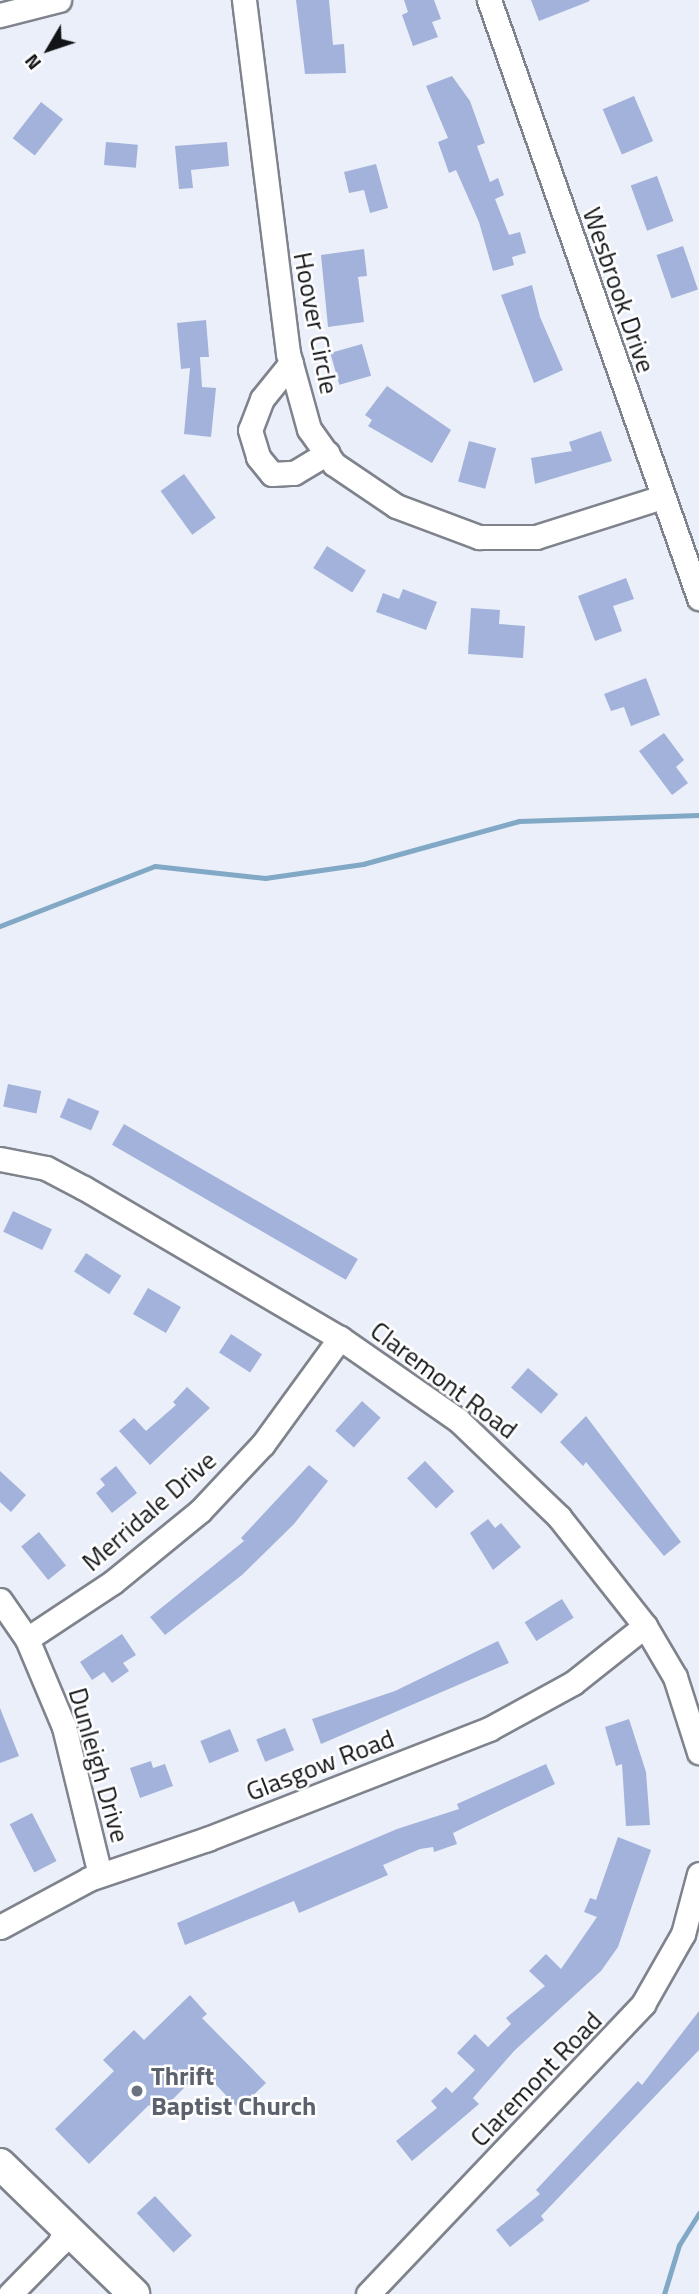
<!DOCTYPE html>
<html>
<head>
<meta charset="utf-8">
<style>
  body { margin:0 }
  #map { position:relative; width:699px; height:2294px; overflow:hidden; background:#ebeffa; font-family:"Titillium Web",sans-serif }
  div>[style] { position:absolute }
  .stream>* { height:5px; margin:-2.5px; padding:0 2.5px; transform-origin:2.5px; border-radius:2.5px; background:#81a8c5 }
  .building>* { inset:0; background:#a2b2da; transform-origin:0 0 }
  .roads { filter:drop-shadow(2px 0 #7f838c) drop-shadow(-2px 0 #7f838c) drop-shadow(0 2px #7f838c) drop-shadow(0 -2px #7f838c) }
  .minor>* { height:23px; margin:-11.5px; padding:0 11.5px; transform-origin:11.5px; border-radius:11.5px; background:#fff }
  .major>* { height:30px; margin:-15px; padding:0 15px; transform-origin:15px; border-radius:15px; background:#fff }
  .dots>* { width:19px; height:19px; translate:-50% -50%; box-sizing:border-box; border:4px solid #fff; border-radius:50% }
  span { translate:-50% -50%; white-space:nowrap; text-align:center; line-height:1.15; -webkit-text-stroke:5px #fff; paint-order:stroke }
  .street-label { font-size:26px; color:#121417 }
  .worship-label { font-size:26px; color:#5b616d; font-weight:700 }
  .left { translate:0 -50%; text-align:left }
  .north { position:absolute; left:14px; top:14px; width:70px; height:70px; -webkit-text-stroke:5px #fff; paint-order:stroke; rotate:231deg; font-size:19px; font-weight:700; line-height:28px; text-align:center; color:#121417 }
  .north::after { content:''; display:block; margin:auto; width:24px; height:32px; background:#121417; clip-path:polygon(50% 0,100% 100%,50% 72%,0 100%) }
</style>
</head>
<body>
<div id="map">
  <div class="stream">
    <i style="left:0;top:926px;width:166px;rotate:-21.2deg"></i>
    <i style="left:155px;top:866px;width:111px;rotate:6.2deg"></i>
    <i style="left:265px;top:878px;width:99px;rotate:-8.1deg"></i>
    <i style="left:363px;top:864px;width:162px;rotate:-15.4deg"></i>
    <i style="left:519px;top:821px;width:180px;rotate:-1.9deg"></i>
    <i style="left:664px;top:2294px;width:51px;rotate:-73deg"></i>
    <i style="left:679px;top:2245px;width:38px;rotate:-58deg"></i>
  </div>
  <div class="building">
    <i style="clip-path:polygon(296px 0,329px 0,333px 45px,344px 44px,346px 73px,305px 74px)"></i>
    <i style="clip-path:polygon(404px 0,434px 0,441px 19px,432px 22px,438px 37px,413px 46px,402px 15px,408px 12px)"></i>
    <i style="clip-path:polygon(531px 0,589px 0,590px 1px,539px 21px)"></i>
    <i style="clip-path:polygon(452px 76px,470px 101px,485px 143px,477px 146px,490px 182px,498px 178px,504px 195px,495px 199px,509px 235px,520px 232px,526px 253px,512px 257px,514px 265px,493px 271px,479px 222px,456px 170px,449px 173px,438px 142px,448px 138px,426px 86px)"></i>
    <i style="left:634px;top:96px;width:49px;height:34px;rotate:67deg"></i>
    <i style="left:41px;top:102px;width:28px;height:46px;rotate:38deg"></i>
    <i style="left:106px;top:142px;width:32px;height:23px;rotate:5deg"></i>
    <i style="clip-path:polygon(227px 142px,229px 166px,191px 170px,193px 188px,179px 189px,175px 146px)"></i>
    <i style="clip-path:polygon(376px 164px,388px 208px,370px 213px,364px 190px,349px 193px,344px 172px)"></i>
    <i style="left:657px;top:176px;width:48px;height:28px;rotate:70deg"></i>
    <i style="left:683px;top:246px;width:46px;height:28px;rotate:71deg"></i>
    <i style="clip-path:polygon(364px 249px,367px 276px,358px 277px,364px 322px,328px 327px,321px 255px)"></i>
    <i style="clip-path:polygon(532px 285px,540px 317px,563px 370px,534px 383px,501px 295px)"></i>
    <i style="clip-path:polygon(206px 320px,209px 357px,200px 357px,202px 387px,216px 388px,211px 437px,184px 434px,190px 368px,181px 369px,177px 323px)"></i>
    <i style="left:362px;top:344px;width:33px;height:33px;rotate:74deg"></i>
    <i style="clip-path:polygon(387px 386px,451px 430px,432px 463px,368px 426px,372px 420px,365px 415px)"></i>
    <i style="clip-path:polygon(601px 431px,612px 461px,535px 484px,531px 458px,572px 451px,569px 442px)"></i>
    <i style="left:469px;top:441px;width:28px;height:42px;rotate:15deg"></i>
    <i style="left:184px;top:474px;width:54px;height:29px;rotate:54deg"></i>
    <i style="left:327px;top:546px;width:46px;height:26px;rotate:32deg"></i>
    <i style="clip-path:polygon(626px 578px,634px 599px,613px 606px,622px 631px,595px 641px,578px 596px)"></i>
    <i style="clip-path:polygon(403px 589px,437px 602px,426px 630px,376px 612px,383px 593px,399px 599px)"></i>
    <i style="clip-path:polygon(471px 608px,500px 610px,499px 624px,525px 626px,523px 658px,468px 654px)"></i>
    <i style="clip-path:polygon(646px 678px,660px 715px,631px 726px,624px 707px,611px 711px,604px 694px)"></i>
    <i style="clip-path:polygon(664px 733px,684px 760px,676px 767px,688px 783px,672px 795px,639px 751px)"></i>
    <i style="left:8px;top:1084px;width:34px;height:23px;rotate:12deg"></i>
    <i style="left:68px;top:1098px;width:34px;height:21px;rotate:23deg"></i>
    <i style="left:124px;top:1124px;width:270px;height:24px;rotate:30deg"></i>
    <i style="left:13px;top:1211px;width:43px;height:23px;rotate:25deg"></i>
    <i style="left:86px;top:1253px;width:42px;height:22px;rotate:33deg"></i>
    <i style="left:148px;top:1288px;width:38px;height:30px;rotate:30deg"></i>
    <i style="left:231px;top:1334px;width:37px;height:22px;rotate:33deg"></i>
    <i style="left:528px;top:1368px;width:40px;height:26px;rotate:41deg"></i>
    <i style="clip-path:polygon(187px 1387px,210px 1408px,150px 1465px,119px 1431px,134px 1418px,146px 1431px,176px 1405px,173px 1402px)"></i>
    <i style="left:362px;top:1401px;width:25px;height:40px;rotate:42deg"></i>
    <i style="clip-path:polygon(586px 1416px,681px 1542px,664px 1556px,586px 1462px,583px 1466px,560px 1442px)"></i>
    <i style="left:425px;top:1461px;width:42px;height:25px;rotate:46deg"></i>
    <i style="clip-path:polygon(309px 1465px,328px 1481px,294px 1524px,242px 1575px,165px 1635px,150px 1617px,244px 1541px,241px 1538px)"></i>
    <i style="clip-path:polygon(116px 1466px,137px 1493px,112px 1513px,96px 1493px,105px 1485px,100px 1479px)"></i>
    <i style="clip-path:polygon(0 1471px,26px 1495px,11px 1512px,0 1502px)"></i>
    <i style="clip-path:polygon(488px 1519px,495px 1528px,501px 1523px,521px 1547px,493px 1570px,470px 1533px)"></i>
    <i style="left:39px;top:1532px;width:43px;height:23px;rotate:51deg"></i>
    <i style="left:562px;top:1599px;width:22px;height:44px;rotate:58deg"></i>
    <i style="clip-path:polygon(122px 1634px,136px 1655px,123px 1663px,129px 1671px,112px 1683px,104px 1672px,92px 1680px,80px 1662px)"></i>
    <i style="clip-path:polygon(498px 1641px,509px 1663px,321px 1744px,312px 1719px,395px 1691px)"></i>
    <i style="clip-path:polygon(0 1708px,19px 1756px,0 1763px)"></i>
    <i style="clip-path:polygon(629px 1719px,646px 1772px,650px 1825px,626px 1826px,622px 1764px,616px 1766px,605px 1727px)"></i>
    <i style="left:285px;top:1728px;width:24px;height:31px;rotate:68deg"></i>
    <i style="left:230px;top:1729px;width:24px;height:32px;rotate:68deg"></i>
    <i style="clip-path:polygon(151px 1761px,153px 1768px,165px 1764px,173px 1786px,140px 1798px,130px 1768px)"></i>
    <i style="clip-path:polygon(546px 1764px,555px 1784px,453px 1833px,457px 1844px,434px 1852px,433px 1847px,420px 1849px,383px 1865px,388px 1875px,299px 1913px,294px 1901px,185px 1945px,177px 1923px,397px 1829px,459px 1809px,457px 1804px)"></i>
    <i style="left:32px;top:1813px;width:54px;height:25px;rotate:63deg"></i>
    <i style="clip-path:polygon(618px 1837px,651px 1850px,618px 1947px,601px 1971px,514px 2051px,473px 2098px,479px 2104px,412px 2161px,396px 2141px,437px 2108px,431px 2101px,446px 2087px,452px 2093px,475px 2070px,457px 2053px,475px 2034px,488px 2047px,511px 2024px,506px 2018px,545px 1986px,529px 1971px,546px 1954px,561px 1969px,597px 1917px,584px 1912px,590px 1898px,596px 1900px)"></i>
    <i style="clip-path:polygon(190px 1995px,207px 2014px,202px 2018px,266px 2083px,239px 2109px,202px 2070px,158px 2114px,149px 2105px,89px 2164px,55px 2129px,114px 2071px,103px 2060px,134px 2030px,144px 2040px)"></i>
    <i style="clip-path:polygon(699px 2011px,699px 2050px,541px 2216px,544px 2220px,510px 2247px,496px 2230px,540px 2194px,536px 2190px,638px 2081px,642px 2085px)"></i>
    <i style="left:155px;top:2196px;width:54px;height:25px;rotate:47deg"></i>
  </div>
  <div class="roads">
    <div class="minor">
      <i style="left:244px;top:0;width:356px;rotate:82.9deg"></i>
      <i style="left:288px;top:353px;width:79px;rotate:74.6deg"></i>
      <i style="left:309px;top:429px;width:43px;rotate:54.5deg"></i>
      <i style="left:334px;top:464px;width:75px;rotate:34.1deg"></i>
      <i style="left:396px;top:506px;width:89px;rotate:20.5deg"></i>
      <i style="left:479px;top:537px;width:57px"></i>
      <i style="left:536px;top:537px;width:132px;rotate:-17.6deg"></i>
      <i style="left:489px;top:0;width:634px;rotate:70.65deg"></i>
      <i style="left:0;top:15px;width:61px;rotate:-14.3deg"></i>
      <i style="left:291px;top:363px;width:46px;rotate:128.9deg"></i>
      <i style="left:262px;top:399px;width:33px;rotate:111deg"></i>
      <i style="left:250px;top:430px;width:28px;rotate:73deg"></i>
      <i style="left:258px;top:457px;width:22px;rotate:51deg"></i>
      <i style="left:272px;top:474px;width:22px;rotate:-3deg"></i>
      <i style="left:294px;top:473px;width:39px;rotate:-31deg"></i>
      <i style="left:0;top:1159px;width:47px;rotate:11.1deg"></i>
      <i style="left:46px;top:1168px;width:43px;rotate:27.8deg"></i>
      <i style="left:84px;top:1188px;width:297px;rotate:30.4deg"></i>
      <i style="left:340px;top:1338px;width:144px;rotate:34.8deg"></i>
      <i style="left:458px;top:1420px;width:140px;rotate:43.8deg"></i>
      <i style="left:559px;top:1517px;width:139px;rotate:51.7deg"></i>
      <i style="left:645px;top:1626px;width:59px;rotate:59.5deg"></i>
      <i style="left:675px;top:1677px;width:79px;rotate:72.3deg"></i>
      <i style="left:0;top:1600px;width:47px;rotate:55.3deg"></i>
      <i style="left:27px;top:1639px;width:95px;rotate:67.2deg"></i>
      <i style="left:64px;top:1727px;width:152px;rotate:76.3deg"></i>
      <i style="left:27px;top:1639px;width:103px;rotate:-33.5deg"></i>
      <i style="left:113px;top:1582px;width:112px;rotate:-39.2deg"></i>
      <i style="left:200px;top:1511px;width:92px;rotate:-46.8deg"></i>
      <i style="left:263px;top:1444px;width:131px;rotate:-54deg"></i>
      <i style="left:0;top:1927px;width:101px;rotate:-28.3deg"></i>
      <i style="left:89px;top:1879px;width:125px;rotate:-18.7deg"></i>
      <i style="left:207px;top:1839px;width:303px;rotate:-21.3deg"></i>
      <i style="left:489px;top:1729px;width:96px;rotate:-28.7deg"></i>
      <i style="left:573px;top:1683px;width:92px;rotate:-38.4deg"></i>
      <i style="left:10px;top:2294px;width:70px;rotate:-45.6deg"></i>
      <i style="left:59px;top:2244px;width:17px;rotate:-66deg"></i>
      <i style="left:368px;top:2294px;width:400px;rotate:-46.5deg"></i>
      <i style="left:643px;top:2004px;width:81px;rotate:-60.3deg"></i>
      <i style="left:683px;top:1934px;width:62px;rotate:-75.1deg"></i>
    </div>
    <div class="major">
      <i style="left:0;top:2164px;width:187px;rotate:44.1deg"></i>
    </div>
  </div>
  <div class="dots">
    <i style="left:137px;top:2091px;background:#6b7280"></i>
  </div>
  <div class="street-label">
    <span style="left:619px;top:290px;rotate:71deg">Wesbrook Drive</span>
    <span style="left:316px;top:323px;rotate:79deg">Hoover Circle</span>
    <span style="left:444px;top:1380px;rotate:37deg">Claremont Road</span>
    <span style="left:149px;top:1511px;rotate:-41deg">Merridale Drive</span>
    <span style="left:99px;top:1765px;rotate:74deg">Dunleigh Drive</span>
    <span style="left:320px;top:1765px;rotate:-21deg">Glasgow Road</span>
    <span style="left:536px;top:2079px;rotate:-46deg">Claremont Road</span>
  </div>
  <div class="worship-label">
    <span class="left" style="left:151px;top:2091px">Thrift<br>Baptist Church</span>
  </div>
  <div class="north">N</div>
</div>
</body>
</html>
